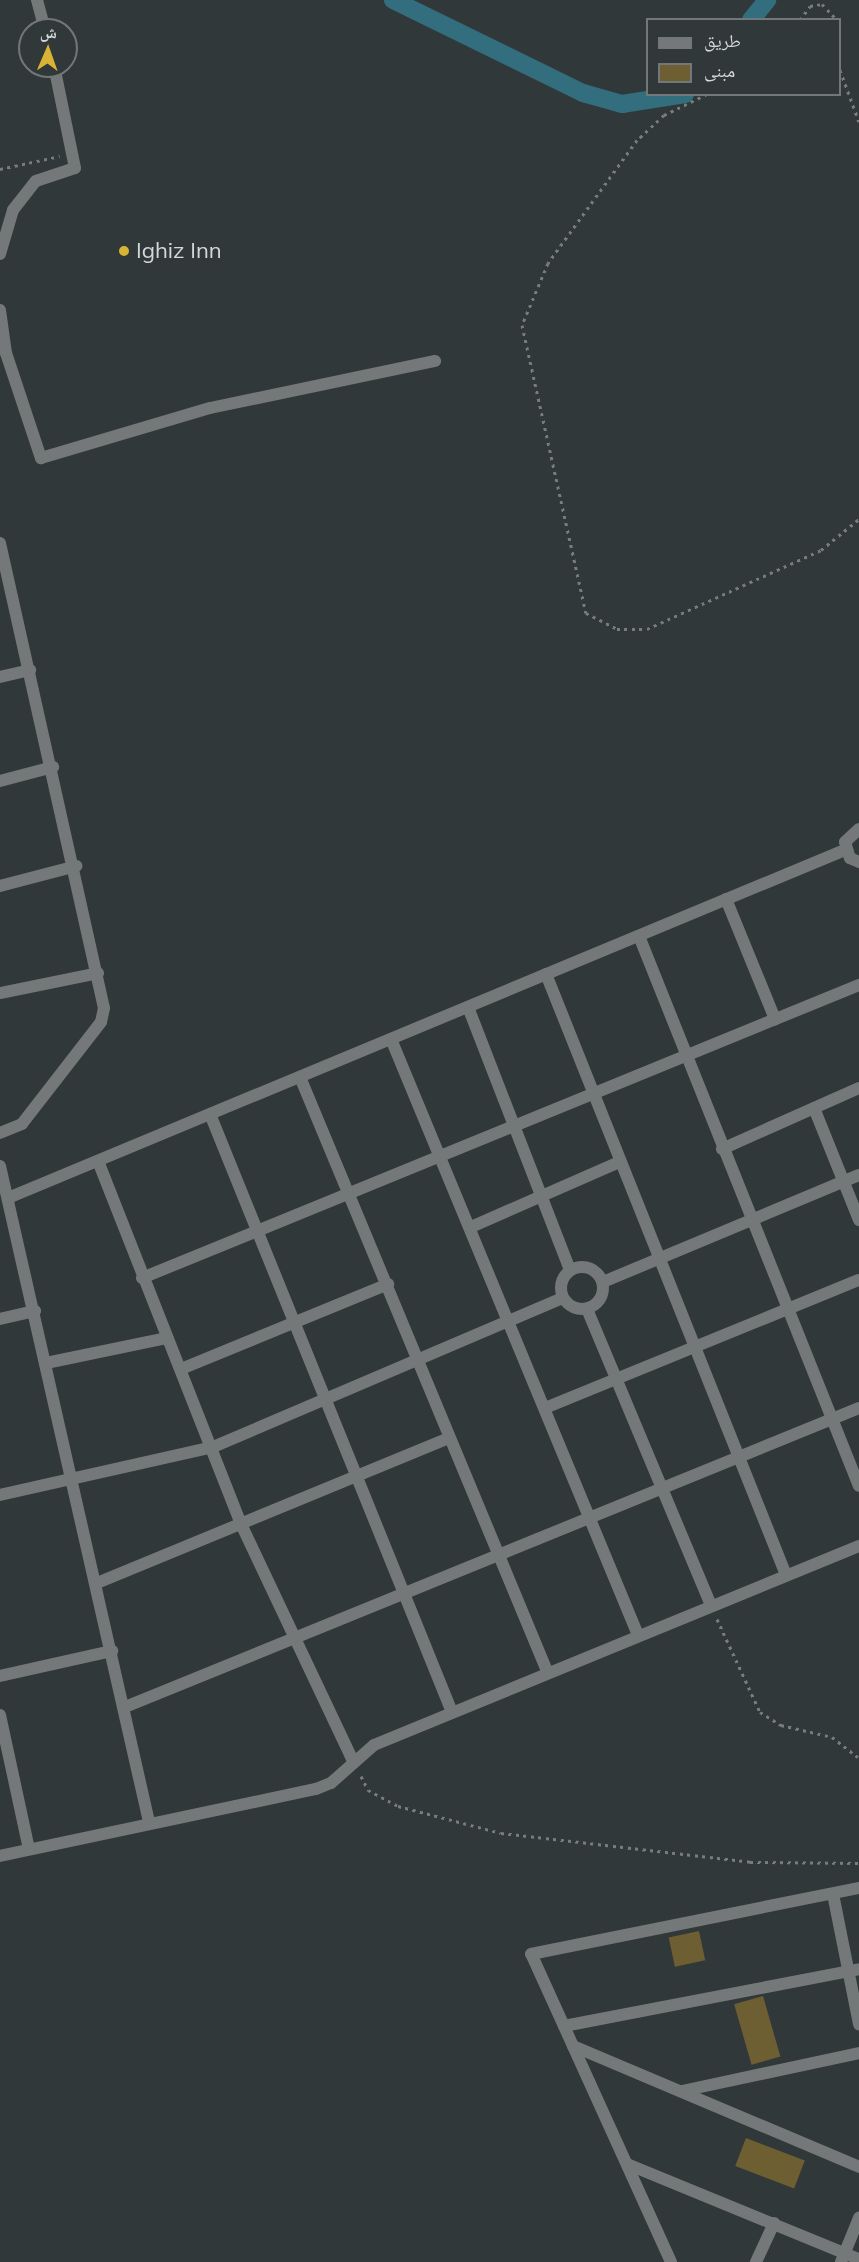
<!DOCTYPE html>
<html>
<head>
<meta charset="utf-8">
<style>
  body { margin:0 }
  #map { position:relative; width:859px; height:2262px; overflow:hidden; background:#31383a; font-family:Mulish,"Noto Naskh Arabic",sans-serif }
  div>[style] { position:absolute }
  .canal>* { height:18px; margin:-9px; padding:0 9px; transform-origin:9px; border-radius:9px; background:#326e7d }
  .building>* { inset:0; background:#6e5f32; transform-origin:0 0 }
  .path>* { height:3px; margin-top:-1.5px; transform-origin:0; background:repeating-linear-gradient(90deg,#777d7e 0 3px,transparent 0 7.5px) }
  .minor>* { height:12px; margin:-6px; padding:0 6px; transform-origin:6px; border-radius:6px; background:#747879 }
  .minor>.ring { margin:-6px; padding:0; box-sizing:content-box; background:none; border:12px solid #747879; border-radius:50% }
  .dots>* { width:16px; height:16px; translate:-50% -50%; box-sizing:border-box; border:3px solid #31383a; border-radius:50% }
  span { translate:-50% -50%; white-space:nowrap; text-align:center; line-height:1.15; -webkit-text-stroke:4.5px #31383a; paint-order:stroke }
  .poi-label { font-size:22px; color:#d4d8d9 }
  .left { translate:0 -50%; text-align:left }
  .legend { position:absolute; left:646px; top:18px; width:195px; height:78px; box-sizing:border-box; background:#31383a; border:2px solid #72787a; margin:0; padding:8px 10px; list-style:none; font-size:18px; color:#d4d8d9 }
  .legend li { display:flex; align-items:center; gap:12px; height:30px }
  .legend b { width:30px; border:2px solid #72787a }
  .north { position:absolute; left:18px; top:18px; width:60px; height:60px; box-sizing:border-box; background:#31383a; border:2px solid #72787a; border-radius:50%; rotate:2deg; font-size:16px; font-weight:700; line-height:24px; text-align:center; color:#d4d8d9 }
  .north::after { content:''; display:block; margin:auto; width:21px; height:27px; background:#d9b334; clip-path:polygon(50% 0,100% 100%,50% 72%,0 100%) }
</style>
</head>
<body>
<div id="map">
  <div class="canal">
    <i style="left:393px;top:0;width:212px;rotate:26.1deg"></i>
    <i style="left:583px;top:93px;width:41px;rotate:15.8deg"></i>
    <i style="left:622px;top:104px;width:64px;rotate:-9deg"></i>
    <i style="left:751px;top:20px;width:26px;rotate:-51deg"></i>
  </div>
  <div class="building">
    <i style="left:699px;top:1931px;width:30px;height:31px;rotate:78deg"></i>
    <i style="left:763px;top:1996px;width:63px;height:30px;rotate:74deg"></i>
    <i style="left:746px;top:2138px;width:63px;height:30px;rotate:21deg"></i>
  </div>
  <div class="path">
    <i style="left:800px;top:20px;width:17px;rotate:-54deg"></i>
    <i style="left:810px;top:6px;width:12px;rotate:-9deg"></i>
    <i style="left:822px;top:4px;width:22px;rotate:47deg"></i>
    <i style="left:840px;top:70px;width:55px;rotate:69.9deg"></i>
    <i style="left:707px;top:94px;width:48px;rotate:154deg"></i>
    <i style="left:664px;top:115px;width:37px;rotate:137deg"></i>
    <i style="left:637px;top:140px;width:152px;rotate:125.9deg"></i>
    <i style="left:548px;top:263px;width:67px;rotate:112.8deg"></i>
    <i style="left:522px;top:325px;width:295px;rotate:77.5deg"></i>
    <i style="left:586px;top:613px;width:35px;rotate:27deg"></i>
    <i style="left:617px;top:629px;width:30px"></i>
    <i style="left:647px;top:629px;width:191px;rotate:-24.4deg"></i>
    <i style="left:821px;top:550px;width:49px;rotate:-39.2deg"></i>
    <i style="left:0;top:169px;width:61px;rotate:-12.2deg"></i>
    <i style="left:717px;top:1619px;width:102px;rotate:65.2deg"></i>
    <i style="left:760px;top:1712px;width:25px;rotate:32deg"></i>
    <i style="left:781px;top:1725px;width:52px;rotate:13.2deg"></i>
    <i style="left:832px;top:1737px;width:34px;rotate:38deg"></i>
    <i style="left:361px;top:1776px;width:16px;rotate:63deg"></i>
    <i style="left:368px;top:1790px;width:34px;rotate:28deg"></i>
    <i style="left:398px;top:1806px;width:106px;rotate:14.7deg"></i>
    <i style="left:501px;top:1833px;width:251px;rotate:6.6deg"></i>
    <i style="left:750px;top:1862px;width:109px;rotate:0.5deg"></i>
  </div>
  <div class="minor">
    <i style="left:37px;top:0;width:31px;rotate:75deg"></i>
    <i style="left:0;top:254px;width:46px;rotate:-73.5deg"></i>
    <i style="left:13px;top:210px;width:37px;rotate:-52deg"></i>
    <i style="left:36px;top:181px;width:41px;rotate:-18.4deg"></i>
    <i style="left:75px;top:168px;width:104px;rotate:-101.6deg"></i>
    <i style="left:0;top:310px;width:43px;rotate:82.1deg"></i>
    <i style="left:6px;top:353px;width:111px;rotate:71.6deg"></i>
    <i style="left:41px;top:458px;width:176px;rotate:-16.5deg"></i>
    <i style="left:210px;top:408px;width:230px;rotate:-11.8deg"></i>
    <i style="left:0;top:543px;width:476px;rotate:77.4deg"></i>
    <i style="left:104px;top:1008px;width:14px;rotate:102deg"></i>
    <i style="left:101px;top:1022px;width:129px;rotate:127.8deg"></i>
    <i style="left:22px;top:1124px;width:24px;rotate:158deg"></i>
    <i style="left:0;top:677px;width:31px;rotate:-13deg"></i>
    <i style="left:0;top:781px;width:55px;rotate:-14.8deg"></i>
    <i style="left:859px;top:829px;width:19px;rotate:137deg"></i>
    <i style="left:845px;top:842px;width:17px;rotate:73deg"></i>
    <i style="left:850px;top:858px;width:10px;rotate:24deg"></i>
    <i style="left:0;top:886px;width:79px;rotate:-14.7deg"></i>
    <i style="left:726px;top:899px;width:130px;rotate:67.8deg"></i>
    <i style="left:639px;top:936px;width:592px;rotate:68.2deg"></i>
    <i style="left:546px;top:974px;width:647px;rotate:68.23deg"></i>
    <i style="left:0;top:993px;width:100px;rotate:-11.5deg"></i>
    <i style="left:468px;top:1007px;width:282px;rotate:68.8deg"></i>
    <i style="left:391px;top:1039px;width:645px;rotate:67.49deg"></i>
    <i style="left:300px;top:1077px;width:643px;rotate:67.42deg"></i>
    <i style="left:814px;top:1108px;width:121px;rotate:68.1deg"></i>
    <i style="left:210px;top:1114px;width:645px;rotate:67.97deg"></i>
    <i style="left:722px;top:1149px;width:150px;rotate:-24deg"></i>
    <i style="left:98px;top:1161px;width:390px;rotate:68.5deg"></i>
    <i style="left:241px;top:1524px;width:262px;rotate:64.7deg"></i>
    <i style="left:0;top:1166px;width:673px;rotate:77.2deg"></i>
    <i style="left:8px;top:1198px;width:906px;rotate:-22.58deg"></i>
    <i style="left:471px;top:1227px;width:162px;rotate:-23.7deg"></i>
    <i class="ring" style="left:561px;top:1267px;width:30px;height:30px"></i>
    <i style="left:142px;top:1278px;width:775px;rotate:-22.23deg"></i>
    <i style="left:603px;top:1282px;width:277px;rotate:-22.7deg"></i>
    <i style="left:587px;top:1309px;width:322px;rotate:67.3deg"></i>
    <i style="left:0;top:1319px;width:36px;rotate:-13deg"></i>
    <i style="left:46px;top:1363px;width:124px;rotate:-11.7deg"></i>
    <i style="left:181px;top:1369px;width:224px;rotate:-22.3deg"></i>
    <i style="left:545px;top:1408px;width:339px;rotate:-22.2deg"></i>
    <i style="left:0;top:1495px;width:218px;rotate:-12.7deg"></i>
    <i style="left:213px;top:1447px;width:380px;rotate:-23.1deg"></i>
    <i style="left:97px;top:1583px;width:380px;rotate:-22.4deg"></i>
    <i style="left:0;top:1676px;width:115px;rotate:-12.6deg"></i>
    <i style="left:125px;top:1707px;width:793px;rotate:-22.16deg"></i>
    <i style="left:0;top:1715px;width:137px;rotate:77.8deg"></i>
    <i style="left:0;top:1856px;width:323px;rotate:-12deg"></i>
    <i style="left:316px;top:1789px;width:16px;rotate:-22deg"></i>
    <i style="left:331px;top:1783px;width:57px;rotate:-41.5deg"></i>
    <i style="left:374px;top:1745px;width:524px;rotate:-22.31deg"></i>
    <i style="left:833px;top:1894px;width:133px;rotate:78.7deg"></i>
    <i style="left:564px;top:2026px;width:300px;rotate:-10.9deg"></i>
    <i style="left:573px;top:2046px;width:311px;rotate:22.9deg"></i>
    <i style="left:682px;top:2091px;width:181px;rotate:-12.1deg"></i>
    <i style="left:627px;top:2164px;width:251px;rotate:22.3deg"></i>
    <i style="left:671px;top:2262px;width:338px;rotate:-114.4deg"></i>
    <i style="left:531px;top:1954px;width:335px;rotate:-11.4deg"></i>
    <i style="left:756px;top:2262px;width:43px;rotate:-65.2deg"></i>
    <i style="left:841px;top:2262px;width:48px;rotate:-67.8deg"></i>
  </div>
  <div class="dots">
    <i style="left:124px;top:251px;background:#d9b334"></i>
  </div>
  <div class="poi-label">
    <span class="left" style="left:136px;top:251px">Ighiz Inn</span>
  </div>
  <ul class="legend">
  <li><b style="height:8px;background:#747879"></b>طريق</li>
  <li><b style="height:16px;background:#6e5f32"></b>مبنى</li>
  </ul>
  <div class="north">ش</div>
</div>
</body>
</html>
